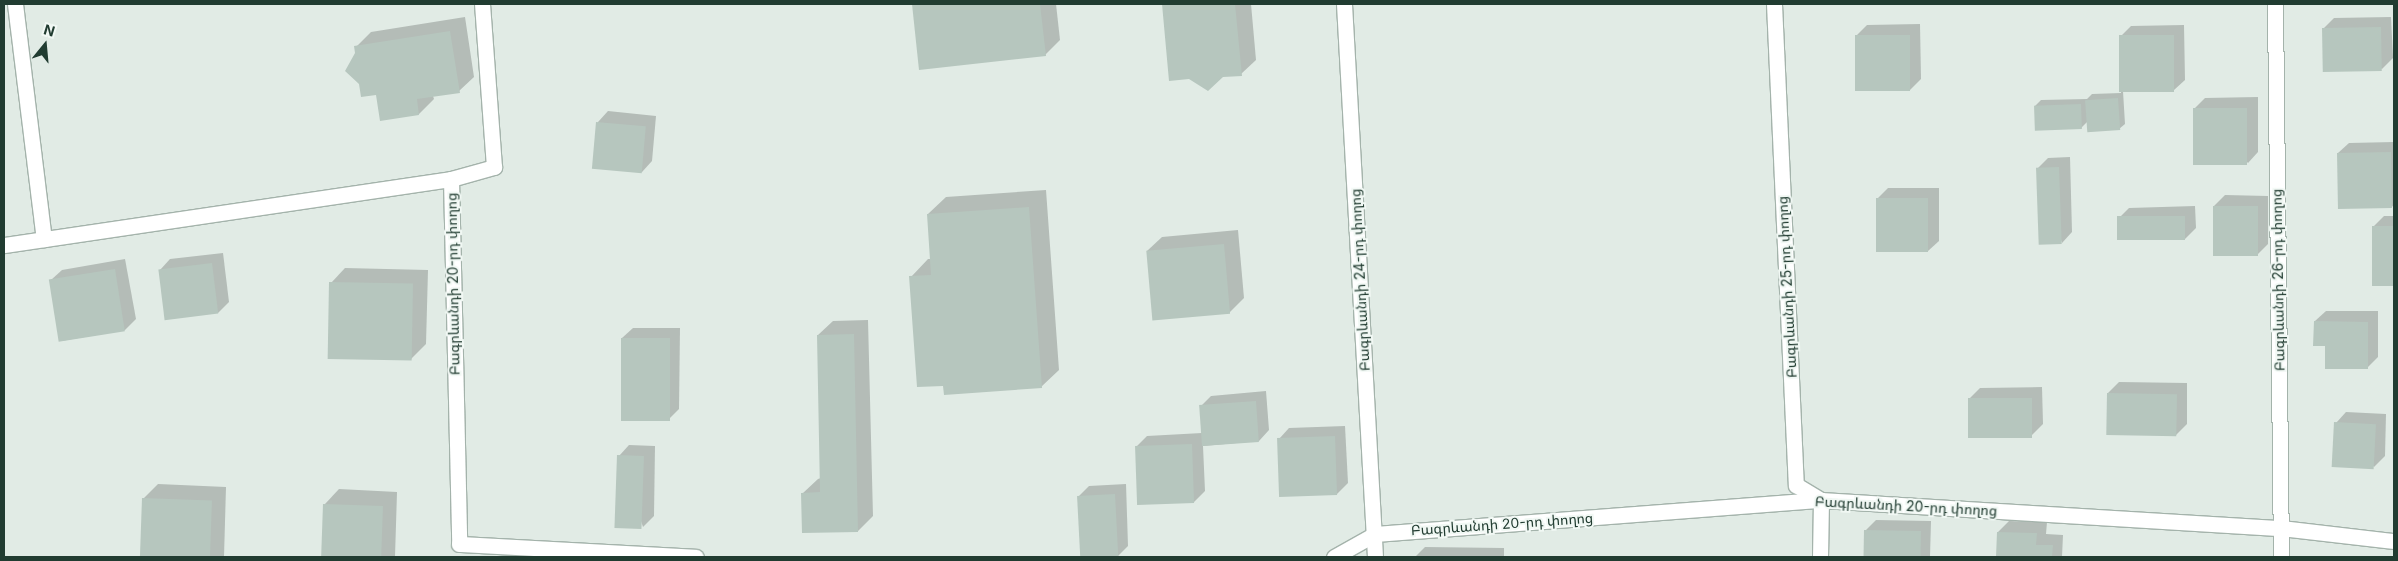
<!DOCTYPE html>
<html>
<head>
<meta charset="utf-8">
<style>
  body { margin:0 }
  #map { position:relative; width:2398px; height:561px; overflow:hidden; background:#e1ebe5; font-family:Inter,"Noto Sans Armenian",sans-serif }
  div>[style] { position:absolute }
  .shadow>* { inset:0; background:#0003 }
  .building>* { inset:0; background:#b6c6be; transform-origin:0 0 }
  .roads { filter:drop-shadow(1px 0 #a4b3ab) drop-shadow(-1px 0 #a4b3ab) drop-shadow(0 1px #a4b3ab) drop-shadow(0 -1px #a4b3ab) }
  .minor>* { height:15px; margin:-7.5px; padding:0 7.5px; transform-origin:7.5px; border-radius:7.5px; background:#fff }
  span { translate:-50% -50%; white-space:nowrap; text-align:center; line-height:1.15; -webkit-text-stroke:4px #f1f8f4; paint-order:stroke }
  .street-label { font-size:14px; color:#213c31 }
  .frame { position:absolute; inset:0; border:5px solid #213c31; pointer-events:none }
  .north { position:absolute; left:20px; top:20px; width:50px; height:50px; -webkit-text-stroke:4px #f1f8f4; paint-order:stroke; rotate:17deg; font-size:14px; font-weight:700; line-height:20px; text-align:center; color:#213c31 }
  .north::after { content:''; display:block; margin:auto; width:18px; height:22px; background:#213c31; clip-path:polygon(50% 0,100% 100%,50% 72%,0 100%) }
</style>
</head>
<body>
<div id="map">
  <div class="shadow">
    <i style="clip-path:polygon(913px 4px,1056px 4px,1060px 40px,1045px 55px,920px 68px)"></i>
    <i style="clip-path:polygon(1163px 4px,1251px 4px,1256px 60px,1241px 74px)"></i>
    <i style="clip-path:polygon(465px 17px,474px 77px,459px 91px,433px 96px,434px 99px,419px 114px,381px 119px,377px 94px,356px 47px,371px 32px)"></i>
    <i style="clip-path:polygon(2391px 17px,2393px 58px,2382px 69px,2323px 29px,2334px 18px)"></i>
    <i style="clip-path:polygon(1920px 24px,1921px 79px,1910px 90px,1857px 35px,1867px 25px)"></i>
    <i style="clip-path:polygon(2184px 25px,2185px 80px,2174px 90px,2123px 91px,2125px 124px,2119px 129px,2088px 121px,2081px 128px,2035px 106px,2041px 100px,2087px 99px,2092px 94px,2121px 93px,2120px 37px,2131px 26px)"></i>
    <i style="clip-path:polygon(2258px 97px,2258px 152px,2248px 163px,2194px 109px,2205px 98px)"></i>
    <i style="clip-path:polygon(608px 111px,656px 116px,652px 161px,642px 172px,594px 168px,598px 122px)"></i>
    <i style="clip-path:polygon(2394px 142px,2394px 204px,2392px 207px,2338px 153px,2349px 143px)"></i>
    <i style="clip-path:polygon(2070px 157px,2072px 232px,2062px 243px,2037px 169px,2048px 158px)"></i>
    <i style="clip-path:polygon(1888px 188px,1939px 188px,1939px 241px,1928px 251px,1877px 199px)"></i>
    <i style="clip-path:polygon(1046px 190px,1059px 370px,1041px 387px,944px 384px,911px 277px,928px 259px,931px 259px,928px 214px,946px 197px)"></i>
    <i style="clip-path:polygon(2225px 195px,2268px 196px,2268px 244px,2257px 255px,2214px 206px)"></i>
    <i style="clip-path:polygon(2195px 206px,2196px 228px,2185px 239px,2118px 219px,2129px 208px)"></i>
    <i style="clip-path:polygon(2384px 216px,2394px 216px,2394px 285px,2375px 285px,2373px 227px)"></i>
    <i style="clip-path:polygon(1238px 230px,1244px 298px,1229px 313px,1147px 251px,1162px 237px)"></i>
    <i style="clip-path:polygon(223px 253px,229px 302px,218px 313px,160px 270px,170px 259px)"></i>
    <i style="clip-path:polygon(125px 259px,136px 319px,125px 330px,61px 341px,51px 280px,62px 270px)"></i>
    <i style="clip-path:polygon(345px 268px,428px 270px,426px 344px,411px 359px,331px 283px)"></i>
    <i style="clip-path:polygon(2326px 311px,2378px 311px,2378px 357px,2367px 368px,2326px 345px,2315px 321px)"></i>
    <i style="clip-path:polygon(868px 320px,873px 516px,858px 531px,803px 493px,818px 479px,821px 478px,818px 335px,833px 321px)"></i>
    <i style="clip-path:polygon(633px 328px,680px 328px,679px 409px,668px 420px,622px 338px)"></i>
    <i style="clip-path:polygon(2119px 382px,2187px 383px,2187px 424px,2176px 435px,2108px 393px)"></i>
    <i style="clip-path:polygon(2042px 387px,2043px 424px,2032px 435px,1969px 399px,1980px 388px)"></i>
    <i style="clip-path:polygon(1266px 391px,1269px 430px,1259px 441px,1203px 446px,1205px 491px,1194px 502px,1136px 447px,1147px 436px,1202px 433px,1200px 407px,1211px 396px)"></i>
    <i style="clip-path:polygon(2346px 412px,2386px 414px,2385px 456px,2374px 467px,2336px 423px)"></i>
    <i style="clip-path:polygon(1345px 426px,1348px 483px,1337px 494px,1279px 439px,1289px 428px)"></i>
    <i style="clip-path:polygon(629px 445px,655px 446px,654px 516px,643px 527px,619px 456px)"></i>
    <i style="clip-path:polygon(158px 484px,226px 487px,224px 557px,141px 557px,143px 499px)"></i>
    <i style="clip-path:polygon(1126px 484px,1128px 546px,1118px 556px,1081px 557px,1078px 497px,1089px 486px)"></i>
    <i style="clip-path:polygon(339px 489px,397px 492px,395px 557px,323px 557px,325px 504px)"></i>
    <i style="clip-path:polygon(1876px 520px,1931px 521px,1930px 557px,1865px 557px,1865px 531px)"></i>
    <i style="clip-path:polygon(2009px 521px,2047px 522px,2046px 534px,2063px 535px,2062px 557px,1998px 557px,1998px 532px)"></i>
    <i style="clip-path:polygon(1425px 547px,1504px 548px,1504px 557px,1415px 557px)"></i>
  </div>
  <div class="building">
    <i style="clip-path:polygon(912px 4px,1040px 4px,1046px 56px,919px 70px)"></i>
    <i style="clip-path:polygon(1162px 4px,1235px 4px,1242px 76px,1223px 77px,1208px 91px,1189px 79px,1169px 81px)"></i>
    <i style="left:2381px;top:27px;width:44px;height:59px;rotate:89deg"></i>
    <i style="clip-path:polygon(450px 31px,460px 93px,417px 99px,419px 115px,380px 121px,376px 95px,361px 97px,359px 84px,345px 71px,355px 53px,354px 46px)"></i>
    <i style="left:1855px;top:35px;width:55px;height:56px"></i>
    <i style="left:2174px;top:35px;width:57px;height:55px;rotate:90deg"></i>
    <i style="left:2118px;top:98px;width:32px;height:33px;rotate:86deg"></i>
    <i style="left:2081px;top:104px;width:25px;height:47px;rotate:88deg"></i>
    <i style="left:2193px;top:108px;width:54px;height:57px"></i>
    <i style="left:596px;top:122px;width:50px;height:47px;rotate:5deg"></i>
    <i style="left:2391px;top:152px;width:56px;height:54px;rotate:89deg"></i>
    <i style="left:2059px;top:167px;width:77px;height:23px;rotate:88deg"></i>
    <i style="left:1876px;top:198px;width:52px;height:54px"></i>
    <i style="left:2213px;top:206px;width:45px;height:50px"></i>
    <i style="clip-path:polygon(1029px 207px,1042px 388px,944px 395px,943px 386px,917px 387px,909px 276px,931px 275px,927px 214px)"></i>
    <i style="left:2185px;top:216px;width:24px;height:68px;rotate:90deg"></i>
    <i style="left:2394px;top:226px;width:60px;height:22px;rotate:90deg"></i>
    <i style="left:1224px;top:244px;width:70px;height:78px;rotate:85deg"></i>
    <i style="left:212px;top:263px;width:51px;height:54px;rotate:83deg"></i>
    <i style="left:115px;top:269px;width:63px;height:67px;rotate:81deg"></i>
    <i style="left:329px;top:282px;width:84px;height:77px;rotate:1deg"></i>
    <i style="clip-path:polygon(2314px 321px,2368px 322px,2368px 369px,2325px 369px,2325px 346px,2313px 346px)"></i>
    <i style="clip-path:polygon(854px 334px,858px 532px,802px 533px,801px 493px,820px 492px,817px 335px)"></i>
    <i style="left:621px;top:338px;width:49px;height:83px"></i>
    <i style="left:2107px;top:393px;width:70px;height:42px;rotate:1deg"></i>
    <i style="left:1968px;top:398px;width:64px;height:40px"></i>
    <i style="left:1256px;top:401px;width:41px;height:57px;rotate:86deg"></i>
    <i style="left:2334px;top:422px;width:42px;height:45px;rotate:3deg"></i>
    <i style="left:1335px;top:436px;width:59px;height:58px;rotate:88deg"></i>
    <i style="left:1192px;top:444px;width:59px;height:57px;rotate:88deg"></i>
    <i style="left:617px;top:455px;width:27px;height:73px;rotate:2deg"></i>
    <i style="left:1115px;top:494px;width:63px;height:38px;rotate:87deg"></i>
    <i style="left:142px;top:498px;width:70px;height:59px;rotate:2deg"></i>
    <i style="left:323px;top:504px;width:60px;height:53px;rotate:2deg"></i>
    <i style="left:1864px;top:530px;width:57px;height:27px;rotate:1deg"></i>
    <i style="clip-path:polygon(1997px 532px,2037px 533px,2036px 545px,2053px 545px,2052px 557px,1996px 557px)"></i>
  </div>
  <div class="roads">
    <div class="minor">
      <i style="left:15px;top:4px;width:237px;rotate:83deg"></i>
      <i style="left:1344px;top:4px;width:554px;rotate:86.79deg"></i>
      <i style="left:1774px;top:4px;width:482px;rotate:87.4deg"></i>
      <i style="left:1796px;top:485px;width:29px;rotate:31deg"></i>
      <i style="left:1821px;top:500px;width:57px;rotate:91deg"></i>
      <i style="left:2275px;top:4px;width:553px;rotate:89.38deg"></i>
      <i style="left:451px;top:179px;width:45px;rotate:-15.6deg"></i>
      <i style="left:494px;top:167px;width:163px;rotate:-94.2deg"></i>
      <i style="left:4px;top:245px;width:452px;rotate:-8.4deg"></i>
      <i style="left:451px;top:179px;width:365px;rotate:88.7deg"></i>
      <i style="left:459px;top:544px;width:237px;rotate:3.1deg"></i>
      <i style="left:1334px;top:557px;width:47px;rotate:-29.3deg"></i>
      <i style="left:1375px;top:534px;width:447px;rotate:-4.4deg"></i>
      <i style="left:1821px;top:500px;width:461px;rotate:3.5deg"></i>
      <i style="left:2281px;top:528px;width:114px;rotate:6.6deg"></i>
    </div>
  </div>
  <div class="street-label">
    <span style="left:1360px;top:280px;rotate:-93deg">Բագրևանդի 24-րդ փողոց</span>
    <span style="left:2278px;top:280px;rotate:-91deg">Բագրևանդի 26-րդ փողոց</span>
    <span style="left:453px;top:284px;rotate:-91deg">Բագրևանդի 20-րդ փողոց</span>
    <span style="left:1787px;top:287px;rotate:-93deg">Բագրևանդի 25-րդ փողոց</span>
    <span style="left:1906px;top:506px;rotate:3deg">Բագրևանդի 20-րդ փողոց</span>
    <span style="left:1502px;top:524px;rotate:-4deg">Բագրևանդի 20-րդ փողոց</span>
  </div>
  <div class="frame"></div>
  <div class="north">N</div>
</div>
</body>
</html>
